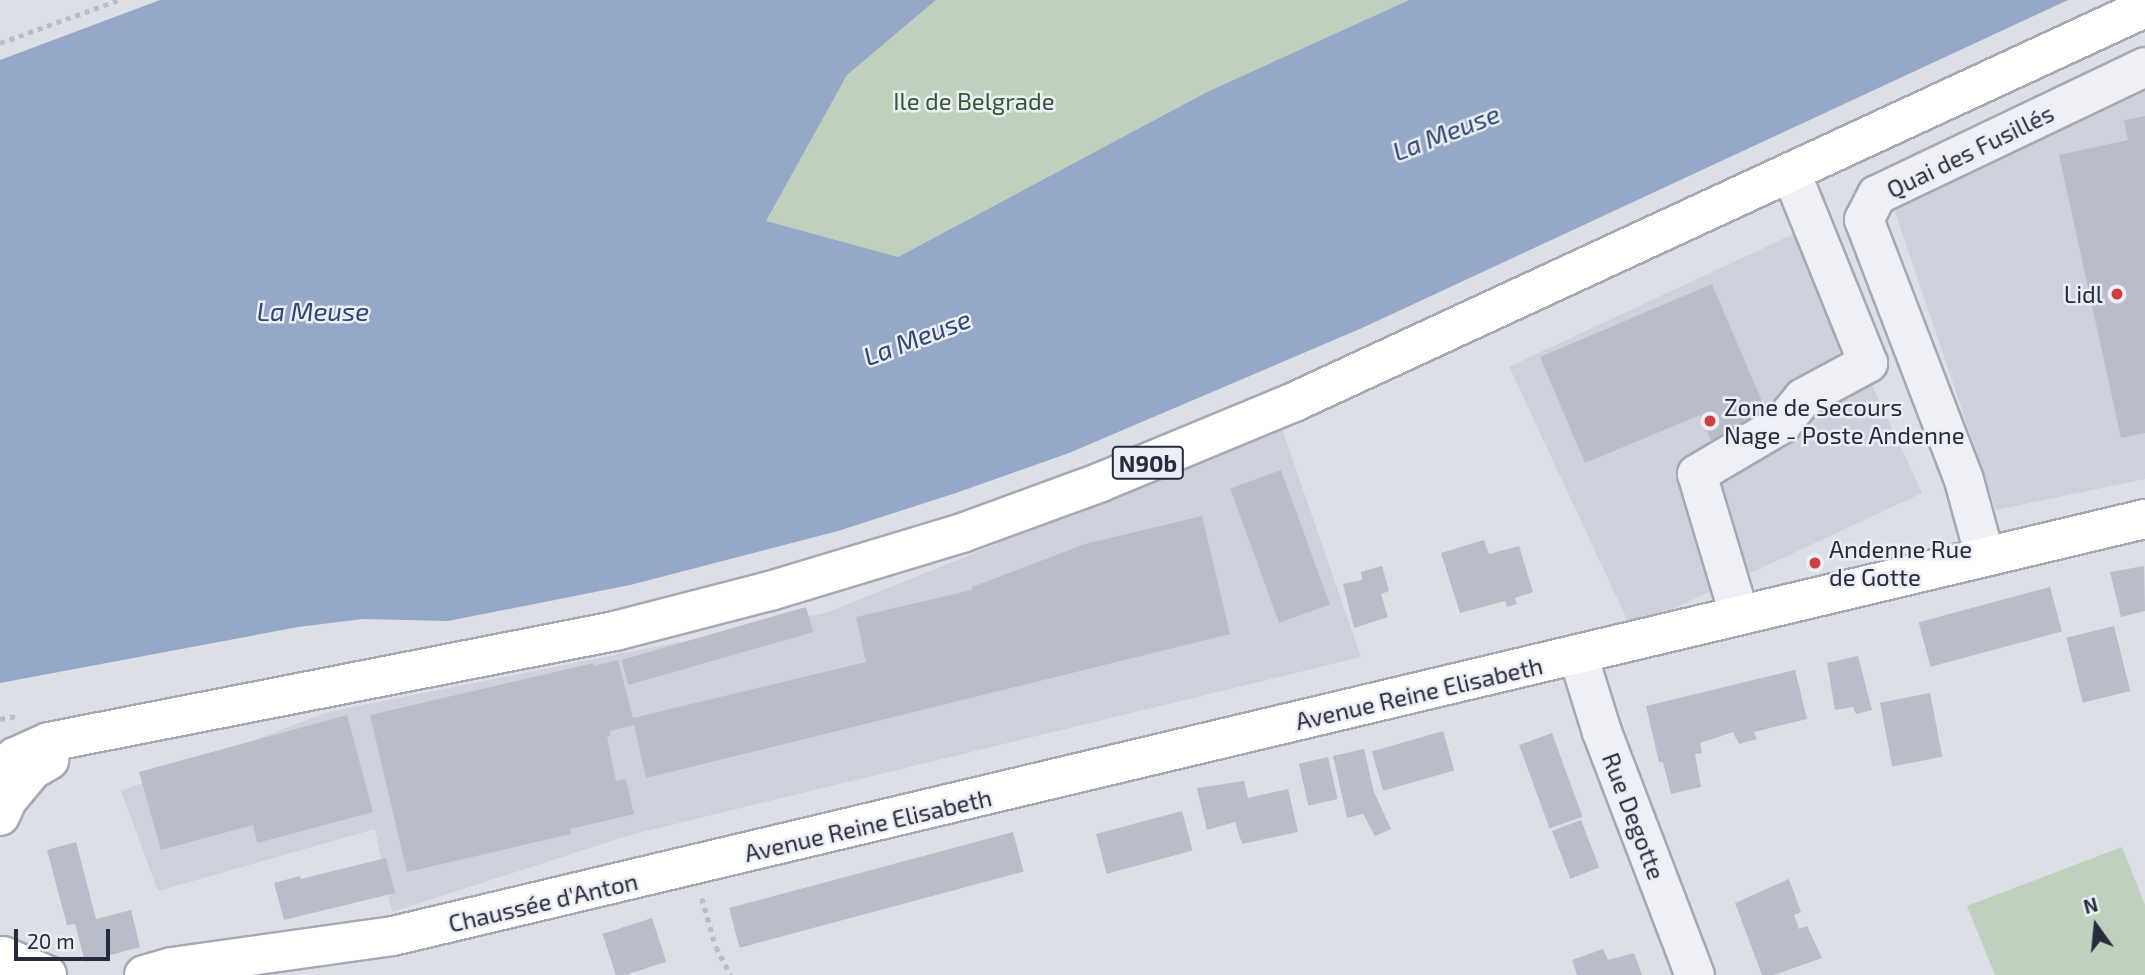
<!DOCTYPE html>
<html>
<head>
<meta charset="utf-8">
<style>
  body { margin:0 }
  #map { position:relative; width:2145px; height:975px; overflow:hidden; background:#dcdfe6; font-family:"Exo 2",sans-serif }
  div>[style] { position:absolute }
  .built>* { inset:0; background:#ced1db; transform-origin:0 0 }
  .green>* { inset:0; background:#bfd0bd }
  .water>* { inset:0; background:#96a8c7 }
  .building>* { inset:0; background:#b9bdc9; transform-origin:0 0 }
  .path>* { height:4.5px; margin-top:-2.25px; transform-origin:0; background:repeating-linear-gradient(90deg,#bbbdc5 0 5px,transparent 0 10px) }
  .roads { filter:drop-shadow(2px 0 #a5a9b3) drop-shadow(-2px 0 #a5a9b3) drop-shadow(0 2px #a5a9b3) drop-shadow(0 -2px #a5a9b3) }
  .minor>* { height:38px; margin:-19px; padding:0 19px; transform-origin:19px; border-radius:19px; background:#eff0f5 }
  .major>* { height:38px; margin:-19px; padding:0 19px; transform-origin:19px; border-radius:19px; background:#fff }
  .dots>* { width:19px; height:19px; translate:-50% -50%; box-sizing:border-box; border:4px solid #ebeef4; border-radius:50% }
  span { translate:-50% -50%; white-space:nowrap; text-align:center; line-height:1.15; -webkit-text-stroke:5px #ebeef4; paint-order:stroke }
  .shield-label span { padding:2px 5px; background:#ebeef4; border:2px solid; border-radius:5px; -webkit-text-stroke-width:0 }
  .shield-label { font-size:23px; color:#262b3d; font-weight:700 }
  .park-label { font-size:24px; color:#355833 }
  .street-label { font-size:24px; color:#262b3d }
  .poi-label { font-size:24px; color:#262b3d }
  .right { translate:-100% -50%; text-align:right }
  .left { translate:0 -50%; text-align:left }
  .water-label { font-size:26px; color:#304571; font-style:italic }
  .north { position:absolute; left:2061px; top:891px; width:70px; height:70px; -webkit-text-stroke:5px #ebeef4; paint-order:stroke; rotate:345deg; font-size:19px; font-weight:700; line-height:28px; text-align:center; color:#262b3d }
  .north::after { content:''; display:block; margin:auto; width:24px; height:32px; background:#262b3d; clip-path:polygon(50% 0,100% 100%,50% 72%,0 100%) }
  .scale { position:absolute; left:14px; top:929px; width:96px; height:32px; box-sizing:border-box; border:4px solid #262b3d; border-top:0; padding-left:9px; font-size:21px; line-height:24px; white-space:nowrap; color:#262b3d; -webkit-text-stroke:5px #ebeef4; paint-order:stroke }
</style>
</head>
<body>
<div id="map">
  <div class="built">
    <i style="clip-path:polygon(2145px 84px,2145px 479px,1996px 510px,1893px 206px)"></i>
    <i style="left:1800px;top:231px;width:289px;height:321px;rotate:65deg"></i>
    <i style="clip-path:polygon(1282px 429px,1361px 657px,630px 835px,392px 912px,375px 829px,158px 891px,121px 791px,328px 712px,826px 613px)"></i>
  </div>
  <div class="green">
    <i style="clip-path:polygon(936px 0,1409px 0,1207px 92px,898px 257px,765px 222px,847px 75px)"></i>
    <i style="clip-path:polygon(2122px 847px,2145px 905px,2145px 975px,1995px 975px,1967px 906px)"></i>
  </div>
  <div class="water">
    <i style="clip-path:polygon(160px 0,936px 0,847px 75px,766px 221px,898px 257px,1207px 92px,1409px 0,2068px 0,1362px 328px,1069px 453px,956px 493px,838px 531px,630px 585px,448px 621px,363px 619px,298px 627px,0 683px,0 60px)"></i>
  </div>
  <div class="building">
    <i style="clip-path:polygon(2145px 116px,2145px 433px,2121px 438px,2059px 155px,2128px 140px,2124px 120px)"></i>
    <i style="clip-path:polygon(1712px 284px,1769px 418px,1712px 443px,1700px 415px,1585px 463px,1540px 357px)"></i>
    <i style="left:1281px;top:470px;width:143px;height:54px;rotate:70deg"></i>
    <i style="clip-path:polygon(1202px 516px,1230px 634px,646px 778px,634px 725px,610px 731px,610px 736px,607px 737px,616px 781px,626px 779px,634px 814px,570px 829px,571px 834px,407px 872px,370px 715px,594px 663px,594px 666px,618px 660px,633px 718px,866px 662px,856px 617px,972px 590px,972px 587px,1085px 544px)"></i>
    <i style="clip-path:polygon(1484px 540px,1489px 554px,1519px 546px,1533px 592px,1515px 598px,1517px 604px,1507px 607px,1505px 601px,1460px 613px,1441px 553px)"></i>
    <i style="clip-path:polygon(1382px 566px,1389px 591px,1381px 594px,1388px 617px,1354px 628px,1343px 584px,1362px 580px,1361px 572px)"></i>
    <i style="clip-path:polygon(2144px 566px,2145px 611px,2121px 617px,2110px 572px)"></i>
    <i style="left:2050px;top:587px;width:46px;height:136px;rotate:75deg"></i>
    <i style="left:806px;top:607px;width:26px;height:192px;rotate:74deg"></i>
    <i style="left:2114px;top:626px;width:67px;height:49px;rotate:76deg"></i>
    <i style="clip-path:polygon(1858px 656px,1872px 710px,1856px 714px,1853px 707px,1835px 710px,1827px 663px)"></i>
    <i style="clip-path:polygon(1795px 670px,1807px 719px,1754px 732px,1757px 739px,1739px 744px,1733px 732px,1700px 743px,1702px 753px,1695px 754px,1701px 787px,1671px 794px,1663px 762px,1659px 762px,1646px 706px)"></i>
    <i style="left:1930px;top:693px;width:65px;height:51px;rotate:79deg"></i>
    <i style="clip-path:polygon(347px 715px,373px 812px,257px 843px,253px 825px,161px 850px,139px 772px)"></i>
    <i style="left:1443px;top:731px;width:41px;height:74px;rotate:74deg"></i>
    <i style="left:1552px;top:733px;width:89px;height:35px;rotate:70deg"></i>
    <i style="clip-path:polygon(1364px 749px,1374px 792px,1391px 829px,1375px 836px,1363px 814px,1347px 818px,1333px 756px)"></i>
    <i style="left:1328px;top:757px;width:43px;height:30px;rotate:77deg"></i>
    <i style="clip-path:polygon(1244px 781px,1248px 798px,1288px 789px,1298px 832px,1242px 844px,1235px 822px,1207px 830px,1197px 788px)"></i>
    <i style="left:1182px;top:811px;width:41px;height:89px;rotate:75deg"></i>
    <i style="left:1581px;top:820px;width:51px;height:31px;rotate:69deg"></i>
    <i style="left:1013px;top:832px;width:41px;height:294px;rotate:75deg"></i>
    <i style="clip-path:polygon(76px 842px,96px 919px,131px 910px,140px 947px,85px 962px,75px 924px,67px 925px,47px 850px)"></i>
    <i style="clip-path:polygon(386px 858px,395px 893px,284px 920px,274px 883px,300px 876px,301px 879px)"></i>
    <i style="clip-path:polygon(1789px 879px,1801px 912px,1794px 915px,1799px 929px,1807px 926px,1822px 958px,1774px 975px,1762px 975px,1735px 903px)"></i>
    <i style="left:652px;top:918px;width:46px;height:52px;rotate:72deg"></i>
    <i style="clip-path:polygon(1603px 949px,1608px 960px,1634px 953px,1642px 975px,1577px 975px,1572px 960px)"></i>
  </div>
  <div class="path">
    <i style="left:0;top:43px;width:127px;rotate:-19.9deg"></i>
    <i style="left:0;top:719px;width:16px;rotate:-11deg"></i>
    <i style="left:702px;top:898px;width:51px;rotate:74.1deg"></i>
    <i style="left:716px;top:947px;width:32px;rotate:62deg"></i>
  </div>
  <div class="roads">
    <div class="minor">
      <i style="left:1985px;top:557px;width:80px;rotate:-105.3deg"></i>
      <i style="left:1964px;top:480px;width:279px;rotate:-111deg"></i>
      <i style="left:1864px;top:220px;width:28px;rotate:-63deg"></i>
      <i style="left:1877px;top:195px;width:297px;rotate:-25.5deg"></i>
      <i style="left:1739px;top:614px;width:146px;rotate:-106.7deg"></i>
      <i style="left:1697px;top:474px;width:99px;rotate:-30.5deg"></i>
      <i style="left:1782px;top:424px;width:33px;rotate:-51deg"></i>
      <i style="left:1803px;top:398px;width:74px;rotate:-28.3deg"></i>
      <i style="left:1868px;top:363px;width:206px;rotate:-112deg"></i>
      <i style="left:1578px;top:655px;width:81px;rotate:72.7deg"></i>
      <i style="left:1602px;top:732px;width:260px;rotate:69.1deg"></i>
    </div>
    <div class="major">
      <i style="left:0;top:770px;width:20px;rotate:-41deg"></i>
      <i style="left:15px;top:757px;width:37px;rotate:-24deg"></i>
      <i style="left:49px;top:742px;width:577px;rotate:-11.1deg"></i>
      <i style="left:615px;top:631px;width:160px;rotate:-14.5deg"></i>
      <i style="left:770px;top:591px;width:201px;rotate:-16.8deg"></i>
      <i style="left:962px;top:533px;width:148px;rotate:-20.1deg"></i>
      <i style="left:1101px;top:482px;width:207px;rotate:-22.5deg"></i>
      <i style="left:1292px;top:403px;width:940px;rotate:-24.85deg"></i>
      <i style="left:0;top:816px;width:19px;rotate:-65deg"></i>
      <i style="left:8px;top:799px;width:38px;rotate:-50deg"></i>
      <i style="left:32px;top:770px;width:20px;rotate:-30deg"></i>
      <i style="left:3px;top:956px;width:48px;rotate:23.4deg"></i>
      <i style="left:144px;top:975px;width:29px;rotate:-16deg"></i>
      <i style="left:172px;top:967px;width:223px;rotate:-8deg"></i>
      <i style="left:393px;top:936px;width:1801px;rotate:-13.39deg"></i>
    </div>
  </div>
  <div class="dots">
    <i style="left:2117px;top:294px;background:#cf3e42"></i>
    <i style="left:1710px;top:421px;background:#cf3e42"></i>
    <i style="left:1815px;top:563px;background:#cf3e42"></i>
  </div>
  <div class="shield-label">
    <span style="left:1148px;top:463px">N90b</span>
  </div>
  <div class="park-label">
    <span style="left:974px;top:101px">Ile de Belgrade</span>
  </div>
  <div class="street-label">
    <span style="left:1970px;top:151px;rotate:-26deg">Quai des Fusillés</span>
    <span style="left:1419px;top:693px;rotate:-13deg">Avenue Reine Elisabeth</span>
    <span style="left:1634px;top:816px;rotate:69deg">Rue Degotte</span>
    <span style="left:868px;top:825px;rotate:-13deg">Avenue Reine Elisabeth</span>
    <span style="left:543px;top:902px;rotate:-13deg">Chaussée d'Anton</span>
  </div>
  <div class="poi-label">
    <span class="right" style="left:2103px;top:294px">Lidl</span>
    <span class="left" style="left:1724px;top:421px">Zone de Secours<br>Nage - Poste Andenne</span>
    <span class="left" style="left:1829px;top:563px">Andenne Rue<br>de Gotte</span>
  </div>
  <div class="water-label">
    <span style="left:1446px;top:132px;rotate:-21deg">La Meuse</span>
    <span style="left:313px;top:311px">La Meuse</span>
    <span style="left:917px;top:337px;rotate:-21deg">La Meuse</span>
  </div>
  <div class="north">N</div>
  <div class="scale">20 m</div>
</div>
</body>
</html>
